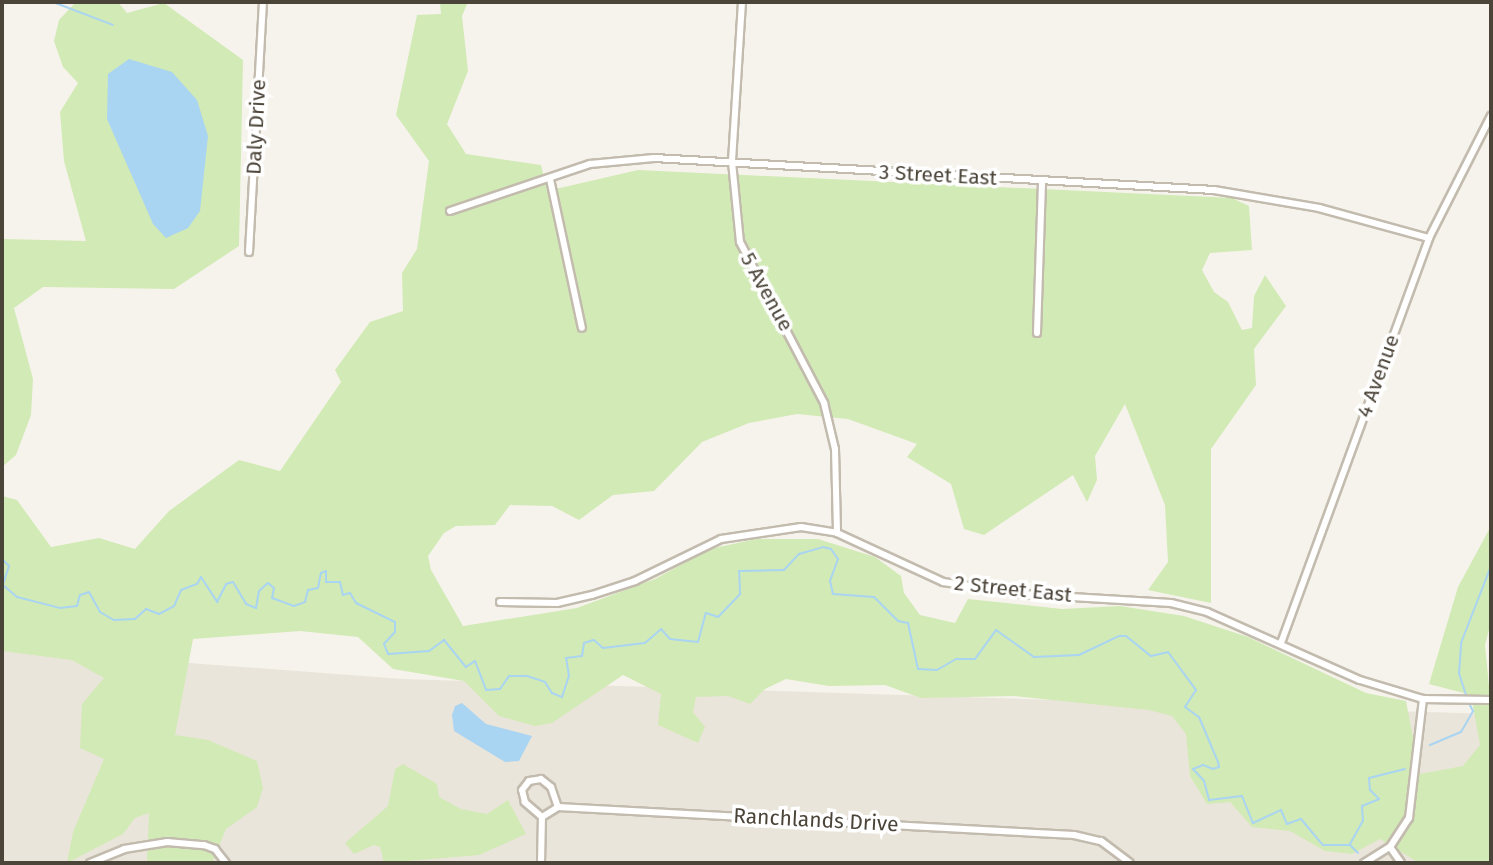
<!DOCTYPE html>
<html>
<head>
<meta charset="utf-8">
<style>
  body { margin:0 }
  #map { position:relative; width:1493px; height:865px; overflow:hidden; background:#f6f3ec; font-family:"Fira Sans",sans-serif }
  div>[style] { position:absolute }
  .residential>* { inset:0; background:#eae5da }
  .green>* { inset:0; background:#d2eab5 }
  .water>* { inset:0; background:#a9d4f2 }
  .stream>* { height:2px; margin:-1px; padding:0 1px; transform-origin:1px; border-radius:1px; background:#a9d4f2 }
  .roads { filter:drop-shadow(2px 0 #c2bbae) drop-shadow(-2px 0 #c2bbae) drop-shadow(0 2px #c2bbae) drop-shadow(0 -2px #c2bbae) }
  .street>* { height:6px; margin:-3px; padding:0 3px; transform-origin:3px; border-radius:3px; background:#fff }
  span { translate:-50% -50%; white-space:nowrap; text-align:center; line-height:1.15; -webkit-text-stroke:7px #fff; paint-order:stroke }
  .street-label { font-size:21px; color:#4b4439 }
  .frame { position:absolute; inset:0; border:4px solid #4b4439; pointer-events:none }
</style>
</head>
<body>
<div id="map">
  <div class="residential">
    <i style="clip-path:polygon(2px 649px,403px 679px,1491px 714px,1491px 863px,2px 863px)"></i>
  </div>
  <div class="green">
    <i style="clip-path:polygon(97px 2px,118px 2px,127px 13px,164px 3px,243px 60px,239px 246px,174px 289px,43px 287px,14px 308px,33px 379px,31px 415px,16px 455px,2px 467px,2px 220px,4px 239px,86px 241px,64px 161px,60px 112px,78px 83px,63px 67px,54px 41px,59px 20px,75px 3px)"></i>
    <i style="clip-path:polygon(440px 2px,468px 2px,462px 16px,468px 71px,447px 124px,466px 154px,541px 165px,547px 191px,638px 170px,1232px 198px,1249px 206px,1252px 250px,1210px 253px,1202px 270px,1214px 292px,1228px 302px,1242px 330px,1252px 328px,1254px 296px,1265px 275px,1286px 306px,1254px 349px,1256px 385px,1211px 449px,1211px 603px,1148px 590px,1168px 562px,1165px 505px,1125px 404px,1095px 456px,1097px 480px,1087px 502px,1073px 475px,984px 535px,964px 529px,951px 484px,907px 457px,917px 444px,848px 419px,797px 414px,749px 423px,702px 442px,654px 491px,613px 495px,579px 520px,552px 506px,510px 505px,495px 525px,456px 526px,444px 533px,428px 556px,431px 570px,463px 626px,577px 608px,655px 579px,710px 549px,756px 539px,818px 539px,875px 557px,901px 576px,904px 593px,920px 615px,955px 623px,968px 599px,1062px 609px,1120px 606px,1184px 616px,1248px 637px,1366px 693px,1406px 701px,1420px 774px,1463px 766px,1480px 745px,1471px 695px,1429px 684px,1458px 587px,1491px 526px,1491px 622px,1485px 645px,1491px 707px,1491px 863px,1419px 863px,1380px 839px,1352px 854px,1325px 851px,1290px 831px,1252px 827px,1230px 802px,1207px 804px,1190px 776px,1186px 734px,1172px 716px,1149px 710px,1014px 696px,921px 698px,885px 685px,829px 686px,786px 679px,765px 689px,750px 704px,728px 696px,696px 697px,693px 712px,705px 727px,698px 743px,658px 725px,661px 694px,623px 675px,552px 723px,535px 726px,499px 716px,464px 681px,393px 669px,358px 637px,300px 631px,193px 639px,175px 735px,208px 740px,257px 761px,263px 788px,257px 807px,226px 829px,212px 863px,147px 863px,149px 813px,135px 818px,123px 834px,67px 863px,73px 832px,104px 759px,80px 748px,82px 704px,104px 678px,72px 660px,2px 651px,2px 496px,17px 500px,51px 547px,99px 538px,135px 549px,169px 511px,239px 460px,280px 471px,341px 382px,335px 370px,370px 322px,403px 311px,402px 273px,417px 249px,429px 161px,396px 115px,417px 15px,441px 14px)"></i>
    <i style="clip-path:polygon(403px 764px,437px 784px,439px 797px,461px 809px,487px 814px,508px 800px,526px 834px,479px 855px,384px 863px,380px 847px,374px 845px,354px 854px,345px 843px,388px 806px,395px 769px)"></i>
  </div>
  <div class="water">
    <i style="clip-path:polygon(129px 59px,172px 72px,197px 100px,208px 136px,200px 211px,188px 228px,166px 238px,153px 224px,107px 119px,108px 74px)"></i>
    <i style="clip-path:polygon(462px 703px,486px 724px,532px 736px,519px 761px,505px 762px,454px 731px,452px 715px,455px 706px)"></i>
  </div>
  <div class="stream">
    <i style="left:53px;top:2px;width:64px;rotate:21deg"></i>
    <i style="left:2px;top:559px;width:10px;rotate:45deg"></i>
    <i style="left:9px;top:566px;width:20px;rotate:108deg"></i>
    <i style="left:3px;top:585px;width:18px;rotate:41deg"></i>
    <i style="left:17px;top:597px;width:44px;rotate:14.3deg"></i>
    <i style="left:60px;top:608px;width:17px;rotate:-7deg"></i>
    <i style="left:77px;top:606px;width:11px;rotate:-75deg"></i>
    <i style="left:80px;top:595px;width:9px;rotate:-18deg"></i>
    <i style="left:89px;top:592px;width:23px;rotate:61deg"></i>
    <i style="left:100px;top:612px;width:16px;rotate:30deg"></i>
    <i style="left:114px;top:620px;width:21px;rotate:-3deg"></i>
    <i style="left:135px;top:619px;width:15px;rotate:-42deg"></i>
    <i style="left:146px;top:609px;width:14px;rotate:21deg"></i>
    <i style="left:159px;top:614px;width:17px;rotate:-28deg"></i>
    <i style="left:174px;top:606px;width:17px;rotate:-66deg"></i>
    <i style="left:181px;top:590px;width:17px;rotate:-21deg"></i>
    <i style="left:197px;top:584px;width:8px;rotate:-60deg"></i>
    <i style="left:201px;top:577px;width:30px;rotate:57deg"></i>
    <i style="left:217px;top:602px;width:20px;rotate:-63deg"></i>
    <i style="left:226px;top:584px;width:7px;rotate:-16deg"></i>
    <i style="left:233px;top:582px;width:26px;rotate:59deg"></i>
    <i style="left:246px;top:604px;width:11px;rotate:22deg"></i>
    <i style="left:256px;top:608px;width:17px;rotate:-80deg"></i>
    <i style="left:259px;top:591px;width:12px;rotate:-42deg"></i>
    <i style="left:268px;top:583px;width:8px;rotate:40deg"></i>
    <i style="left:274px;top:588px;width:10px;rotate:101deg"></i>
    <i style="left:272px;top:598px;width:23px;rotate:20deg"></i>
    <i style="left:294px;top:606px;width:12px;rotate:-20deg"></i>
    <i style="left:305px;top:602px;width:12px;rotate:-76deg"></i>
    <i style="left:308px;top:590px;width:10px;rotate:-11deg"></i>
    <i style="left:318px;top:588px;width:15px;rotate:-79deg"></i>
    <i style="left:321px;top:573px;width:5px;rotate:-22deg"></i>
    <i style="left:326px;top:571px;width:11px;rotate:90deg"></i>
    <i style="left:326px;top:582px;width:14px"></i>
    <i style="left:340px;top:582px;width:13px;rotate:77deg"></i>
    <i style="left:343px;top:595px;width:7px;rotate:-16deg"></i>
    <i style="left:350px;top:593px;width:12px;rotate:59deg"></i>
    <i style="left:356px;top:603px;width:43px;rotate:26deg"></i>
    <i style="left:395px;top:622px;width:10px;rotate:90deg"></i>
    <i style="left:395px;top:632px;width:16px;rotate:133deg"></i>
    <i style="left:384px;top:644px;width:11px;rotate:68deg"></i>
    <i style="left:388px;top:654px;width:41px;rotate:-4.2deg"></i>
    <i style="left:429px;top:651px;width:19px;rotate:-36deg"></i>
    <i style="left:444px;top:640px;width:35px;rotate:51deg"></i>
    <i style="left:466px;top:667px;width:11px;rotate:-34deg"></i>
    <i style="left:475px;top:661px;width:31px;rotate:69deg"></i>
    <i style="left:486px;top:690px;width:14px;rotate:-4deg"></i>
    <i style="left:500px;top:689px;width:16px;rotate:-55deg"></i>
    <i style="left:509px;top:676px;width:18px"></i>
    <i style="left:527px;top:676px;width:19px;rotate:18deg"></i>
    <i style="left:545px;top:682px;width:13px;rotate:58deg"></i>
    <i style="left:552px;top:693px;width:11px;rotate:22deg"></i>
    <i style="left:562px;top:697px;width:22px;rotate:-72deg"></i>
    <i style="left:569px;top:676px;width:18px;rotate:-99deg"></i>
    <i style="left:566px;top:658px;width:16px;rotate:-7deg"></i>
    <i style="left:582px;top:656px;width:13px;rotate:-81deg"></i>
    <i style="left:584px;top:643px;width:10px;rotate:-17deg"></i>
    <i style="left:594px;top:640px;width:12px;rotate:42deg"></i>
    <i style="left:603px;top:648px;width:42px;rotate:-6.8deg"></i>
    <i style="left:645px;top:643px;width:21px;rotate:-41deg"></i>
    <i style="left:661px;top:629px;width:13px;rotate:48deg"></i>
    <i style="left:670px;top:639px;width:28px;rotate:6deg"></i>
    <i style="left:698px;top:642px;width:30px;rotate:-75deg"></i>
    <i style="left:706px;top:613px;width:13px;rotate:18deg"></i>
    <i style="left:718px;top:617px;width:32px;rotate:-46deg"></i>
    <i style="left:740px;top:594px;width:23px;rotate:-92deg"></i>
    <i style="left:739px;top:571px;width:45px;rotate:-1.3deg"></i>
    <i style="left:784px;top:570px;width:22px;rotate:-47deg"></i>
    <i style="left:799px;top:554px;width:25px;rotate:-16deg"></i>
    <i style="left:823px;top:547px;width:8px;rotate:14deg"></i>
    <i style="left:831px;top:549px;width:12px;rotate:55deg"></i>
    <i style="left:838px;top:559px;width:23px;rotate:110deg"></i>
    <i style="left:830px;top:581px;width:13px;rotate:77deg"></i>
    <i style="left:833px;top:594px;width:41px;rotate:4.2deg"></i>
    <i style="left:874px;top:597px;width:34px;rotate:45deg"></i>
    <i style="left:898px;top:621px;width:10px;rotate:11deg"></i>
    <i style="left:908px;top:623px;width:47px;rotate:77.7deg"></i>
    <i style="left:918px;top:669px;width:19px;rotate:3deg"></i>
    <i style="left:937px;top:670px;width:22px;rotate:-30deg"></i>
    <i style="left:956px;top:659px;width:19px"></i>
    <i style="left:975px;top:659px;width:36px;rotate:-54deg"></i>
    <i style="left:996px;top:630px;width:47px;rotate:35.4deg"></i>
    <i style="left:1034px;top:657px;width:45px;rotate:-2.5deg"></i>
    <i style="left:1079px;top:655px;width:44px;rotate:-25.4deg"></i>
    <i style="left:1119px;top:636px;width:7px"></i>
    <i style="left:1126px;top:636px;width:32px;rotate:39deg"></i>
    <i style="left:1151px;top:656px;width:17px;rotate:-13deg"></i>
    <i style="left:1168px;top:652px;width:47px;rotate:53.6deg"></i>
    <i style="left:1196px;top:690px;width:20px;rotate:123deg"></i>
    <i style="left:1185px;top:707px;width:17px;rotate:36deg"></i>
    <i style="left:1199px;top:717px;width:49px;rotate:67.1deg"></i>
    <i style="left:1218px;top:762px;width:5px;rotate:79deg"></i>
    <i style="left:1219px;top:767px;width:6px;rotate:162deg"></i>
    <i style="left:1213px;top:769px;width:11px;rotate:-158deg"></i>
    <i style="left:1203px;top:765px;width:11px;rotate:158deg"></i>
    <i style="left:1193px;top:769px;width:16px;rotate:47deg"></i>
    <i style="left:1204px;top:781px;width:20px;rotate:75deg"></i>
    <i style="left:1209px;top:800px;width:33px;rotate:-7deg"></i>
    <i style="left:1242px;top:796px;width:29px;rotate:68deg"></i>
    <i style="left:1253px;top:823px;width:31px;rotate:-25deg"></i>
    <i style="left:1281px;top:810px;width:15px;rotate:67deg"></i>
    <i style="left:1287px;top:824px;width:15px;rotate:-20deg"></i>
    <i style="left:1301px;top:819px;width:34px;rotate:50deg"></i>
    <i style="left:1323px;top:845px;width:26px"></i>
    <i style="left:1467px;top:698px;width:25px;rotate:-108deg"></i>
    <i style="left:1459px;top:674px;width:31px;rotate:-86deg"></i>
    <i style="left:1461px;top:643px;width:83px;rotate:-68.7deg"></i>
    <i style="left:1430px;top:745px;width:34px;rotate:-23deg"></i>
    <i style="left:1461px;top:732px;width:24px;rotate:-60deg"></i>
    <i style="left:1473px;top:711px;width:9px;rotate:-117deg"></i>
    <i style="left:1350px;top:844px;width:26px;rotate:-61deg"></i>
    <i style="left:1363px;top:821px;width:15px;rotate:-94deg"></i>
    <i style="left:1362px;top:806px;width:18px;rotate:-22deg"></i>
    <i style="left:1379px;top:799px;width:13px;rotate:-135deg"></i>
    <i style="left:1370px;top:790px;width:12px;rotate:-95deg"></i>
    <i style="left:1369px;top:778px;width:37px;rotate:-14deg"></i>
    <i style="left:1350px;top:845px;width:11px;rotate:45deg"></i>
  </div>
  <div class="roads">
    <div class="street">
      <i style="left:742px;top:2px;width:160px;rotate:93.6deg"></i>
      <i style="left:732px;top:162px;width:80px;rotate:84.3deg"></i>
      <i style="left:740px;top:242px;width:182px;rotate:62.4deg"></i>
      <i style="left:824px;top:403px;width:47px;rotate:76.6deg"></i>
      <i style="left:835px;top:449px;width:84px;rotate:88.6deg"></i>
      <i style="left:550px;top:179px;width:152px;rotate:77.9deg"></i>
      <i style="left:450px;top:211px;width:148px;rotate:-18.6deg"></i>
      <i style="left:590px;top:164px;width:64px;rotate:-5.4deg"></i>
      <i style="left:654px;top:158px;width:561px;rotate:3.27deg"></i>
      <i style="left:1214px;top:190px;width:107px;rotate:9.7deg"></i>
      <i style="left:1319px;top:208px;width:114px;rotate:15.3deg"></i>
      <i style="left:249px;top:252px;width:250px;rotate:-86.8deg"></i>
      <i style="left:1037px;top:333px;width:152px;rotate:-88.1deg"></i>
      <i style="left:500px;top:602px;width:57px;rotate:1deg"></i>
      <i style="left:557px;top:603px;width:36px;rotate:-13deg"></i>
      <i style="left:592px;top:595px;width:45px;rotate:-18deg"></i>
      <i style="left:635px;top:581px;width:96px;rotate:-26deg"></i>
      <i style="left:721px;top:539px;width:81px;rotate:-8.5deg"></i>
      <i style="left:801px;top:527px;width:36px;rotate:9deg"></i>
      <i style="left:837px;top:533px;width:117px;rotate:24.8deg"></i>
      <i style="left:943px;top:582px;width:80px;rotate:8.6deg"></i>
      <i style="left:1022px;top:594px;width:149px;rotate:3.5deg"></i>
      <i style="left:1171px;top:603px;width:37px;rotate:14deg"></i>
      <i style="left:1207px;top:612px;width:167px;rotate:24deg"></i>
      <i style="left:1360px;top:680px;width:66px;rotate:16.8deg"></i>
      <i style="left:1423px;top:699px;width:68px;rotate:0.8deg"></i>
      <i style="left:1281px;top:643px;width:431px;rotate:-69.9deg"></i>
      <i style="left:1429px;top:238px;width:137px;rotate:-63.1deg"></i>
      <i style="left:542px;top:817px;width:19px;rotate:-32deg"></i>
      <i style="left:558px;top:807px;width:517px;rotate:3.11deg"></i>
      <i style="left:1074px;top:835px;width:28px;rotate:13deg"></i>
      <i style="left:1101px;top:841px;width:36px;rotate:37deg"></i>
      <i style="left:542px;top:817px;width:23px;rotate:-139deg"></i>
      <i style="left:525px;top:802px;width:12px;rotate:-104deg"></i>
      <i style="left:522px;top:790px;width:11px;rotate:-52deg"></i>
      <i style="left:529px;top:781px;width:12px;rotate:-9deg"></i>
      <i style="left:541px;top:779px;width:13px;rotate:39deg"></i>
      <i style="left:551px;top:787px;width:21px;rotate:71deg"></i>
      <i style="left:1390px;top:847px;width:19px;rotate:55deg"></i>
      <i style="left:90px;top:863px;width:37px;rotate:-22deg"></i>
      <i style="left:124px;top:849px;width:44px;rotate:-9.2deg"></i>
      <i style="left:167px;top:842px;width:37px;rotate:5deg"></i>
      <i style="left:204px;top:845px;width:12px;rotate:20deg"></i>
      <i style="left:215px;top:849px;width:18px;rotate:52deg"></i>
      <i style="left:541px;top:863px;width:46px;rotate:-88.8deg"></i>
      <i style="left:1364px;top:863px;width:31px;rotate:-32deg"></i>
      <i style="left:1390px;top:847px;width:35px;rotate:-57deg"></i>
      <i style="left:1409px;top:818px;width:120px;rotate:-83.3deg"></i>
    </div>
  </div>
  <div class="street-label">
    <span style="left:256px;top:127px;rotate:-87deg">Daly Drive</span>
    <span style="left:938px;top:175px;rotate:3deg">3 Street East</span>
    <span style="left:767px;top:292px;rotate:61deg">5 Avenue</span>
    <span style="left:1378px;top:376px;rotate:-70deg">4 Avenue</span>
    <span style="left:1013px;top:589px;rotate:6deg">2 Street East</span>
    <span style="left:816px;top:820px;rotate:3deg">Ranchlands Drive</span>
  </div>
  <div class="frame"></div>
</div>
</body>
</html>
